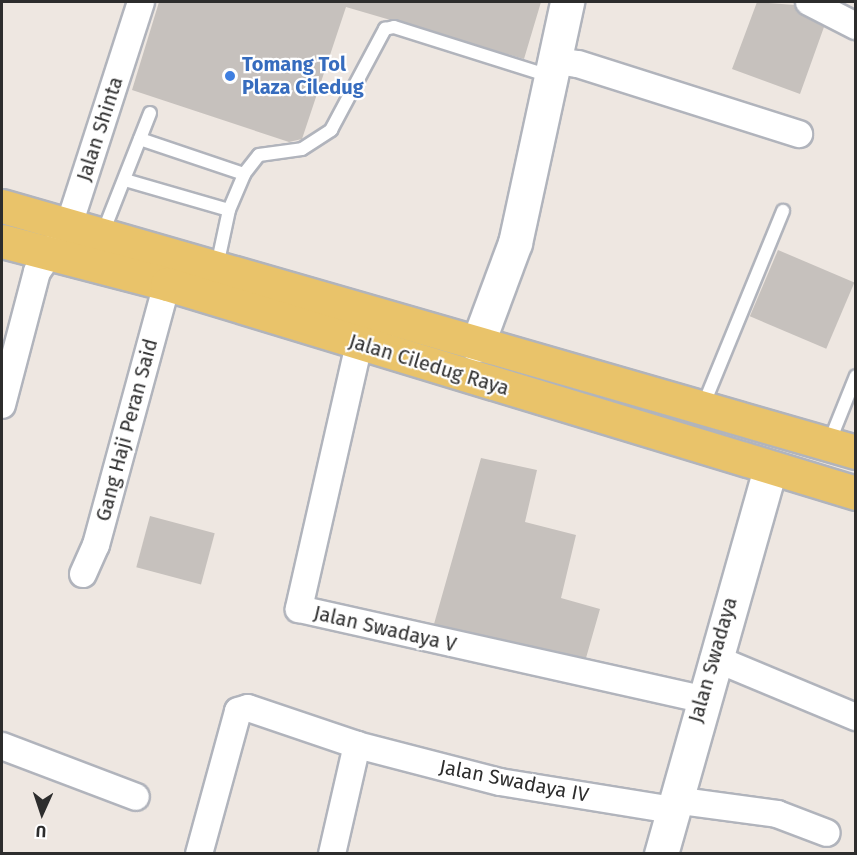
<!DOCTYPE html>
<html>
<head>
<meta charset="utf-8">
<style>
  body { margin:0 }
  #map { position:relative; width:857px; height:855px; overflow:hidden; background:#eee7e1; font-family:"Fira Sans",sans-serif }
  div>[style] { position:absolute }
  .building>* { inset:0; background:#c6c1bd; transform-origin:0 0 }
  .roads { filter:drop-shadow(2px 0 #b1b4bc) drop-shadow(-2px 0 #b1b4bc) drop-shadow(0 2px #b1b4bc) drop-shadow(0 -2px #b1b4bc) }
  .lane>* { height:12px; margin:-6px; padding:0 6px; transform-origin:6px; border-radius:6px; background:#fff }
  .street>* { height:26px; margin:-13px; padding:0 13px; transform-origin:13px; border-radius:13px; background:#fff }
  .secondary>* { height:33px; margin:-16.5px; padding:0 16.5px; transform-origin:16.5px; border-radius:16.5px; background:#fff }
  .primary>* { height:33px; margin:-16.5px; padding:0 16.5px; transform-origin:16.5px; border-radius:16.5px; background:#e9c36a }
  .dots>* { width:16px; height:16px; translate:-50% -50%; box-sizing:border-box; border:3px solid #fff; border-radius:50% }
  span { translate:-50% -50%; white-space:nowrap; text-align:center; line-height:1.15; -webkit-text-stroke:4.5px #fff; paint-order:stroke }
  .shop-label { font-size:20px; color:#366cbe; font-weight:700 }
  .left { translate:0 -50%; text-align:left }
  .street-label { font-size:20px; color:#2d2d2d }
  .frame { position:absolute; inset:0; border:3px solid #2d2d2d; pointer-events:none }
  .north { position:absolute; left:12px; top:783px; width:60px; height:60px; -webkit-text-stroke:4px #fff; paint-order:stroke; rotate:183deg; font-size:16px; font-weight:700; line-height:24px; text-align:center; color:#2d2d2d }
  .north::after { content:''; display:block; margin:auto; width:21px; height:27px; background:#2d2d2d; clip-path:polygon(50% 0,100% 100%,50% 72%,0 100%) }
</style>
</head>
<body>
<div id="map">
  <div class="building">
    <i style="clip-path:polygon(159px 2px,541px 2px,524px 59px,346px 7px,302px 139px,289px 142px,132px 90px)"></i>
    <i style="clip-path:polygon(757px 2px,795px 5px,802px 15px,824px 27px,800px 94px,732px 69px)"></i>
    <i style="left:778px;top:250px;width:83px;height:72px;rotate:23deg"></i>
    <i style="clip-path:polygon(481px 458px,537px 470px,525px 522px,576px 535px,561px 598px,600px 609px,586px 658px,434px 624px)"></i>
    <i style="left:150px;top:516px;width:67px;height:53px;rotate:15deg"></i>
  </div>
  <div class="roads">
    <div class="lane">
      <i style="left:140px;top:139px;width:110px;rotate:18.6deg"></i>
      <i style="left:125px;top:180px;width:108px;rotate:16.1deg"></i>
      <i style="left:102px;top:235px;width:131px;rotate:-68.5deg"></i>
      <i style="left:217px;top:266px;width:57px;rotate:-77.9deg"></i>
      <i style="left:229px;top:210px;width:39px;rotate:-67deg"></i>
      <i style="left:244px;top:174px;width:24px;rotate:-52deg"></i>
      <i style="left:259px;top:155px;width:43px;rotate:-7.9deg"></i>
      <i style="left:302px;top:149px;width:35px;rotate:-33deg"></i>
      <i style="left:331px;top:130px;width:115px;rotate:-61.9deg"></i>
      <i style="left:385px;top:29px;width:9px;rotate:-13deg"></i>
      <i style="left:394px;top:27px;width:163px;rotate:17.5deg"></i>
      <i style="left:703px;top:406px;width:211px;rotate:-67.7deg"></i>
      <i style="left:829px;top:443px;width:72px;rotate:-68.1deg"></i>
    </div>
    <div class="street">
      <i style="left:809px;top:2px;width:53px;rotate:27.1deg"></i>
      <i style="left:552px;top:60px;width:26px;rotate:9deg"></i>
      <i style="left:578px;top:64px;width:232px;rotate:17.6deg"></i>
      <i style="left:359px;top:344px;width:272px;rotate:102.8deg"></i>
      <i style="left:299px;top:609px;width:412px;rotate:12.6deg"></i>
      <i style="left:2px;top:405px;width:138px;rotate:-75.3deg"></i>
      <i style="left:37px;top:272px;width:57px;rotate:-55.8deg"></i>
      <i style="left:69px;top:225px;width:234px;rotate:-72.1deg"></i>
      <i style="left:83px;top:574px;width:32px;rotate:-66deg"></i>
      <i style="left:96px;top:545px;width:270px;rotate:-74.8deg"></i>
      <i style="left:714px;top:658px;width:154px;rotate:22.6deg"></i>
      <i style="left:2px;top:746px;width:143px;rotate:20.8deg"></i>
      <i style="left:674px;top:800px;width:104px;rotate:7.7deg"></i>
      <i style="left:777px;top:814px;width:53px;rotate:20.8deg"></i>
      <i style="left:199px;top:854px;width:148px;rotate:-74.7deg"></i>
      <i style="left:238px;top:711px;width:10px;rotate:-17deg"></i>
      <i style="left:248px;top:708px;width:115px;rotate:18.7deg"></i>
      <i style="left:357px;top:745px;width:148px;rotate:14.5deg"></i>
      <i style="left:500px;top:782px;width:174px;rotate:9.2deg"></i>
      <i style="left:332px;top:854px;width:112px;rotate:-77.1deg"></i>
    </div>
    <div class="secondary">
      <i style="left:477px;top:345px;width:109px;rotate:-69.6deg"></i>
      <i style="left:515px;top:243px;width:247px;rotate:-77.8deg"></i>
      <i style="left:661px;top:854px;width:401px;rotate:-74.2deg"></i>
    </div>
    <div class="primary">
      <i style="left:2px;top:206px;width:889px;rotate:16.07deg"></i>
      <i style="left:2px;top:241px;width:171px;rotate:14.6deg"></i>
      <i style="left:167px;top:284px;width:720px;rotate:16.87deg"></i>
    </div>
  </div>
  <div class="dots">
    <i style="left:230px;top:76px;background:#3f7fe0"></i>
  </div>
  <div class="shop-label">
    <span class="left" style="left:242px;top:76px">Tomang Tol<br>Plaza Ciledug</span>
  </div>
  <div class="street-label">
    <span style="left:100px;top:129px;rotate:-72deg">Jalan Shinta</span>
    <span style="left:429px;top:365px;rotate:17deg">Jalan Ciledug Raya</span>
    <span style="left:127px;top:430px;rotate:-75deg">Gang Haji Peran Said</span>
    <span style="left:385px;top:629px;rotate:13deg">Jalan Swadaya V</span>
    <span style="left:713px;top:660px;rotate:-74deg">Jalan Swadaya</span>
    <span style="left:514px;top:781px;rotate:11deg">Jalan Swadaya IV</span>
  </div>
  <div class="frame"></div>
  <div class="north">U</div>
</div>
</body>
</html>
